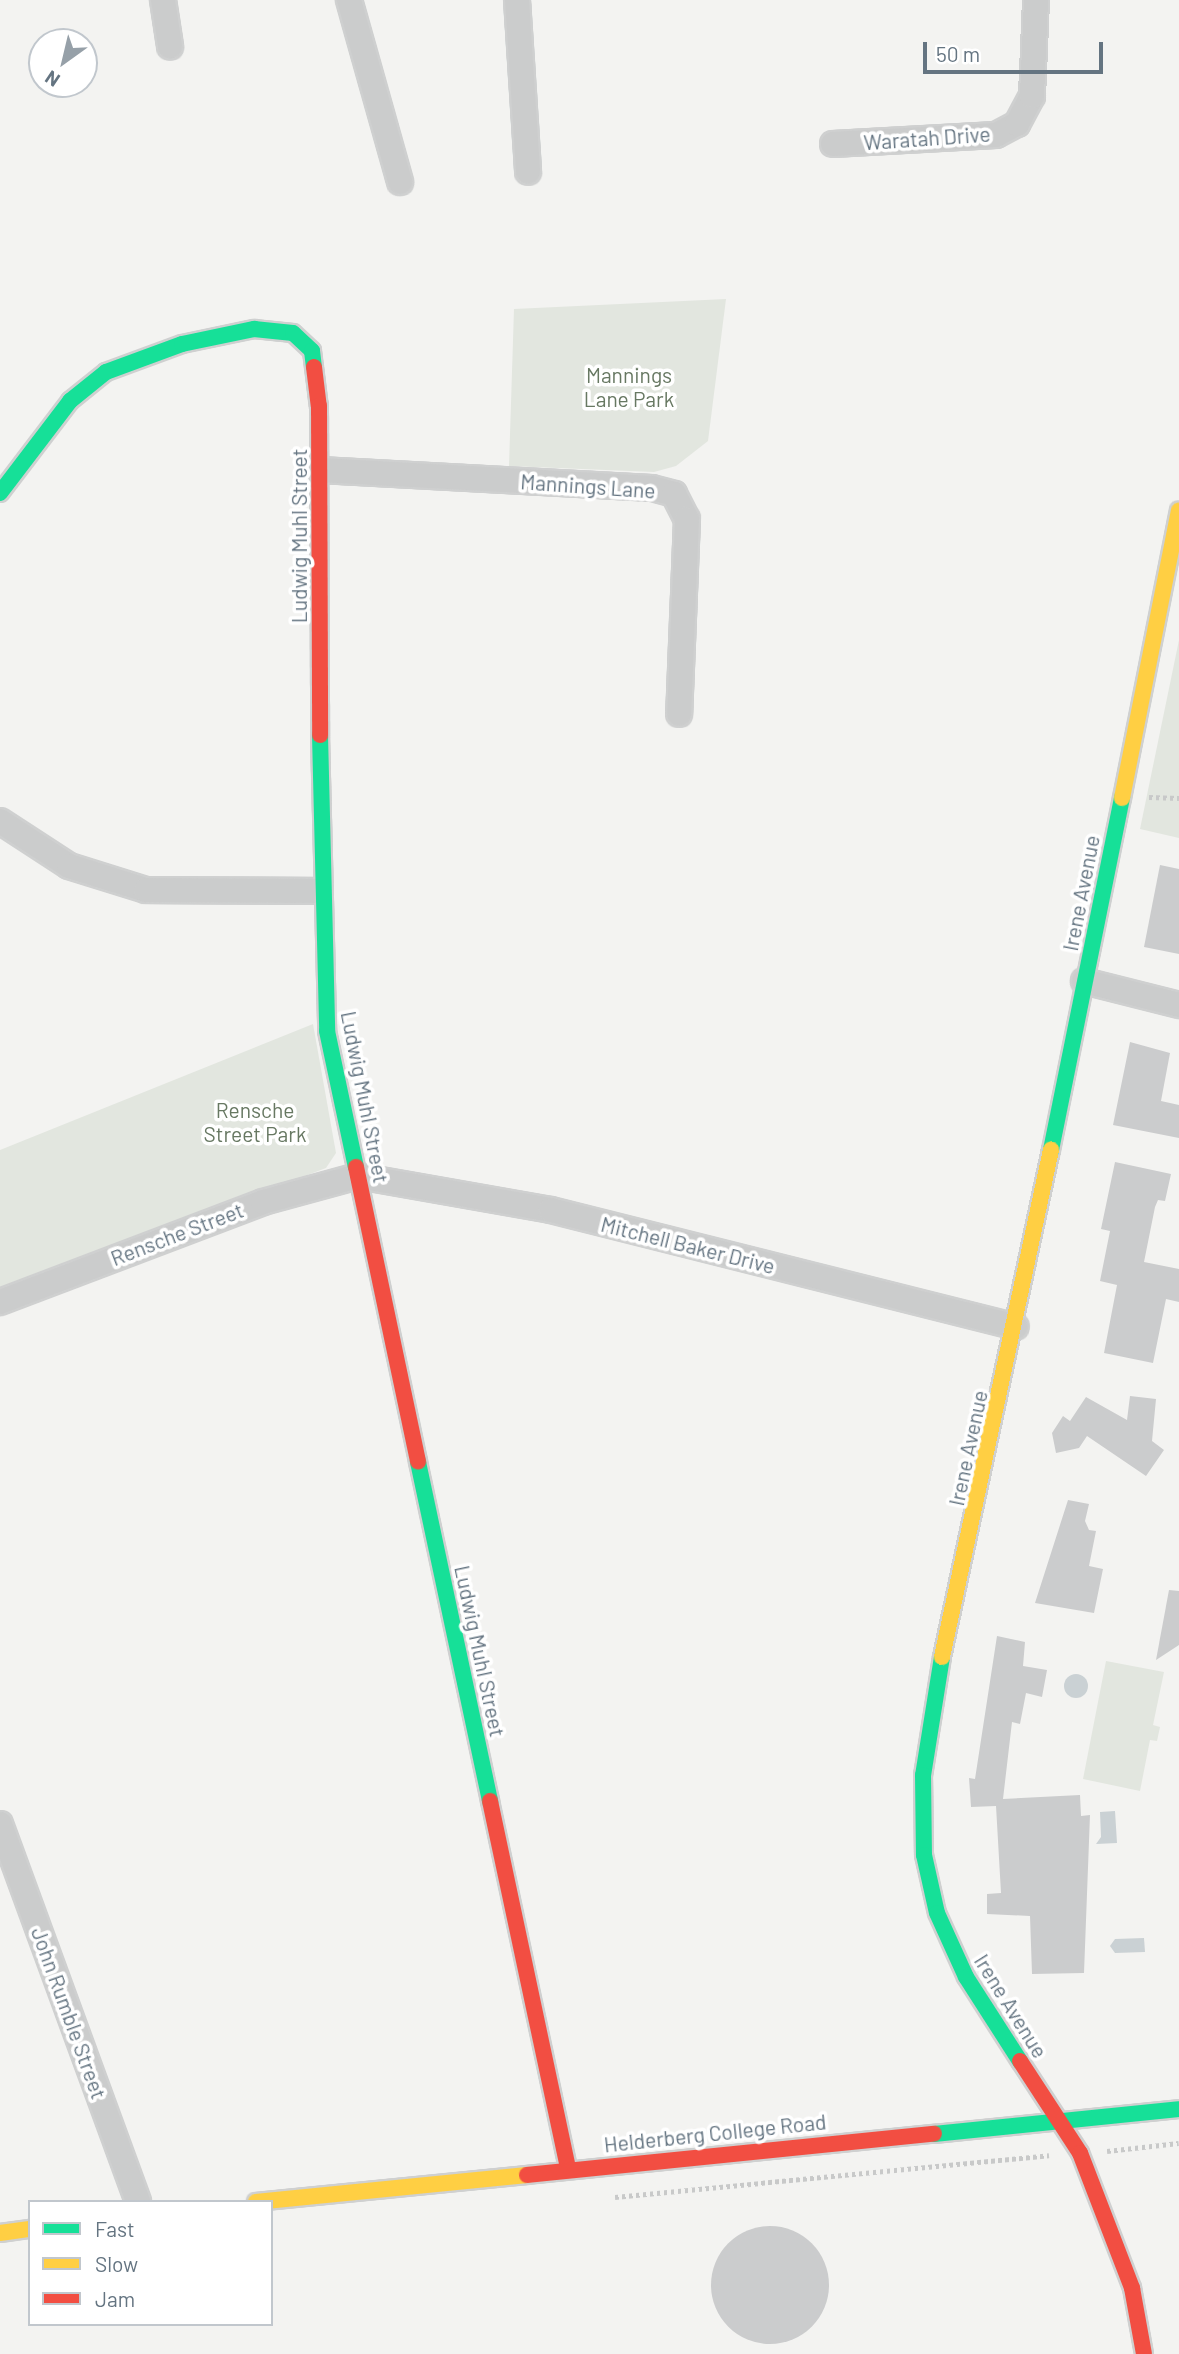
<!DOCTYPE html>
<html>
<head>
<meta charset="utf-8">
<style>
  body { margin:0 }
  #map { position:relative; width:1179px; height:2354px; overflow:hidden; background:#f3f3f1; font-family:Barlow,sans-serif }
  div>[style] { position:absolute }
  .green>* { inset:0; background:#e2e6df }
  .water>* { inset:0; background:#cad1d4 }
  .round { border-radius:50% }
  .building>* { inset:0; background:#cbcccd }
  .path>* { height:4.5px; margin-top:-2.25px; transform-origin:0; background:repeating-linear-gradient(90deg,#c8c9c9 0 3.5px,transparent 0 7px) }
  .roads { filter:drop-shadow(2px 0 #cfd0d0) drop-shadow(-2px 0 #cfd0d0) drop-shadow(0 2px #cfd0d0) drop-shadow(0 -2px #cfd0d0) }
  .street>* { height:24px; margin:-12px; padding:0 12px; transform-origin:12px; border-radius:12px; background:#cbcccc }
  .fast>* { height:16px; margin:-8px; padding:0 8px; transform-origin:8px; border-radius:8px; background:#16e098 }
  .slow>* { height:16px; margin:-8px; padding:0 8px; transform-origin:8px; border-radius:8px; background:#ffcf43 }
  .jam>* { height:16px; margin:-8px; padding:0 8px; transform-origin:8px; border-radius:8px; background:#f24e42 }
  span { translate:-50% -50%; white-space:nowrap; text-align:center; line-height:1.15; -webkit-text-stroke:7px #fff; paint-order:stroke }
  .street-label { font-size:21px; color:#647481 }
  .park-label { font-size:21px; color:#677862 }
  .legend { position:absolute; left:28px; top:2200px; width:245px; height:126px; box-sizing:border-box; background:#fff; border:2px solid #c1c7cd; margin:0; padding:9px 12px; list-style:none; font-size:21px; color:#647481 }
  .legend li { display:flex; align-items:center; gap:14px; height:35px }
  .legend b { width:35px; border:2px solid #c1c7cd }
  .north { position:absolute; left:28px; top:28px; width:70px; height:70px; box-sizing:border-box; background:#fff; border:2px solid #c1c7cd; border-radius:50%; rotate:214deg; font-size:19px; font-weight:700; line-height:28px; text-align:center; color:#647481 }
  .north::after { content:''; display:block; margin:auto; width:24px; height:32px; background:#96a0a8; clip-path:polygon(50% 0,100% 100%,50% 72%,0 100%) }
  .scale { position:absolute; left:923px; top:42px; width:180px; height:32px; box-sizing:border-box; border:4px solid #647481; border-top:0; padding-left:9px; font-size:21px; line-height:24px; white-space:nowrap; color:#647481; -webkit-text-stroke:5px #fff; paint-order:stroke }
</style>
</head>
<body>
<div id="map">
  <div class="green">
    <i style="clip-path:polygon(726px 299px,708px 441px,676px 466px,654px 472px,509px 466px,514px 309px)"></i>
    <i style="clip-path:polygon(1179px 640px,1179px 838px,1140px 829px)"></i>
    <i style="clip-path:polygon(313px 1024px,336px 1153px,326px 1168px,0 1291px,0 1150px)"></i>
    <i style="clip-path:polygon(1106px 1661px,1164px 1672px,1153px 1725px,1160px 1727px,1157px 1741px,1150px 1740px,1140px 1791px,1083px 1779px)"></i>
  </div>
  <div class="water">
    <i class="round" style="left:1064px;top:1674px;width:24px;height:24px"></i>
    <i style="clip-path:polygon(1115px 1811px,1117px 1843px,1096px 1844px,1101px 1837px,1100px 1812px)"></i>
    <i style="clip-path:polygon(1144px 1938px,1145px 1952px,1115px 1953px,1110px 1946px,1115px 1939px)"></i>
  </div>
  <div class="building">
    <i style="clip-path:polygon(1160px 865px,1179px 869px,1179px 954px,1144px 947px)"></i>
    <i style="clip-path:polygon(1130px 1042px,1170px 1053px,1161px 1101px,1179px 1105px,1179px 1138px,1113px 1125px)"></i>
    <i style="clip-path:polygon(1115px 1162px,1171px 1174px,1165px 1201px,1158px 1200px,1155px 1207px,1144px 1262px,1179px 1269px,1179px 1302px,1166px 1299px,1153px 1363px,1104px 1353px,1117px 1285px,1100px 1281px,1110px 1231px,1101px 1229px)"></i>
    <i style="clip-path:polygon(1130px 1396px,1156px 1399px,1152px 1441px,1164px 1450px,1146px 1476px,1087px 1436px,1079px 1448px,1056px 1453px,1052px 1433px,1063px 1416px,1070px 1421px,1086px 1397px,1127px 1420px)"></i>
    <i style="clip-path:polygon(1068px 1500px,1089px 1504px,1085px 1521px,1089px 1530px,1096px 1531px,1089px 1566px,1103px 1569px,1094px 1613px,1035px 1603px)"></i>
    <i style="clip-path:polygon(1169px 1590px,1179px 1591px,1179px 1645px,1156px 1660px)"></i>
    <i style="clip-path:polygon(997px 1636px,1025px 1642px,1023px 1666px,1047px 1670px,1042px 1697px,1026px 1693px,1020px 1724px,1012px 1722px,1003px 1799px,1080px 1795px,1081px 1816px,1090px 1815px,1084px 1973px,1032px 1974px,1030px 1916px,987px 1914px,987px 1894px,1001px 1893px,996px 1806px,971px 1807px,969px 1778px,975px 1779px)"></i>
    <i class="round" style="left:711px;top:2226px;width:118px;height:118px"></i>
  </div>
  <div class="path">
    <i style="left:1149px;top:797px;width:30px;rotate:2deg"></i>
    <i style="left:1107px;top:2151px;width:72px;rotate:-6.3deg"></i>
    <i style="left:615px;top:2197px;width:436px;rotate:-5.5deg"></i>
  </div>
  <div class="roads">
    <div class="street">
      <i style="left:163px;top:0;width:47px;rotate:81.3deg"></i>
      <i style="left:349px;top:0;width:189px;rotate:74.3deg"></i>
      <i style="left:517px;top:0;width:172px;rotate:86.3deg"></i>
      <i style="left:833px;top:144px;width:163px;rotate:-3.2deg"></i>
      <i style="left:996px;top:135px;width:24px;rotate:-28deg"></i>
      <i style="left:1017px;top:124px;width:32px;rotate:-62deg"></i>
      <i style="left:1032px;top:96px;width:96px;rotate:-87.6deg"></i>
      <i style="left:320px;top:470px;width:332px;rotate:3.1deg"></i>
      <i style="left:652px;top:488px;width:23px;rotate:15deg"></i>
      <i style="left:674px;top:494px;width:28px;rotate:63deg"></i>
      <i style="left:687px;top:519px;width:195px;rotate:92.3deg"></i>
      <i style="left:0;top:821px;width:82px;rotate:33.1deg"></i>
      <i style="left:69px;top:866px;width:81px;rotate:17.3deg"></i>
      <i style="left:146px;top:890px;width:174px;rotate:0.3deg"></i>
      <i style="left:1084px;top:981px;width:98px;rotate:14.2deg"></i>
      <i style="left:0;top:1302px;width:281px;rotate:-20.8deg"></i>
      <i style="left:263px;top:1202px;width:98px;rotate:-15.3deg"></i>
      <i style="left:358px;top:1176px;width:196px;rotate:10deg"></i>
      <i style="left:551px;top:1210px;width:479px;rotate:14.1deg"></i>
      <i style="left:0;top:1824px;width:402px;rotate:69.9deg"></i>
    </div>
    <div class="fast">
      <i style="left:0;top:493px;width:116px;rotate:-52.7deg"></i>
      <i style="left:70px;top:401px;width:46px;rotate:-38.9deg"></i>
      <i style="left:106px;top:372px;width:81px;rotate:-20.2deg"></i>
      <i style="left:182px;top:344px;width:74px;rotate:-11.8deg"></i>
      <i style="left:254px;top:329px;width:39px;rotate:6deg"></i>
      <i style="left:293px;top:333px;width:26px;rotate:43deg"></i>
      <i style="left:312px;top:351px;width:16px;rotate:83deg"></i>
      <i style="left:320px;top:735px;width:296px;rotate:88.6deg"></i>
      <i style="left:327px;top:1031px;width:139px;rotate:78deg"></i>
      <i style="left:1051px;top:1150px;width:359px;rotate:-78.6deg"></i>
      <i style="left:418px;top:1462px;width:347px;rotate:78deg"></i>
      <i style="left:942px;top:1657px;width:120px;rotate:99.1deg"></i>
      <i style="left:923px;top:1775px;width:80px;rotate:89.3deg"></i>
      <i style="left:924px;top:1855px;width:59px;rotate:77.4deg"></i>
      <i style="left:937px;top:1913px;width:70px;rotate:65.6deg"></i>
      <i style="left:966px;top:1977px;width:100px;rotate:57.3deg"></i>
      <i style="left:934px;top:2134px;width:246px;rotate:-5.8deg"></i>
    </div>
    <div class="slow">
      <i style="left:1122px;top:798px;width:293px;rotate:-78.8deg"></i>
      <i style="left:942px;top:1657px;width:519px;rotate:-77.87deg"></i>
      <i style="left:256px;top:2202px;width:272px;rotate:-5.7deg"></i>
      <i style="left:0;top:2233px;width:30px;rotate:-8deg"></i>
    </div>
    <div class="jam">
      <i style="left:314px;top:367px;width:39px;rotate:83deg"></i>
      <i style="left:319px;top:406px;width:329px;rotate:89.8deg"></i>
      <i style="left:356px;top:1167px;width:301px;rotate:78.1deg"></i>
      <i style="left:490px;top:1801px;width:376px;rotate:78deg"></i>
      <i style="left:1020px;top:2061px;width:110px;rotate:56.9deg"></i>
      <i style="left:1080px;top:2153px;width:145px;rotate:68.9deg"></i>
      <i style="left:1132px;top:2288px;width:67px;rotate:79.7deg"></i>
      <i style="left:527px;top:2175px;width:409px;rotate:-5.8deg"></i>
    </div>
  </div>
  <div class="street-label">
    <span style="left:927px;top:138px;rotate:-4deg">Waratah Drive</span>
    <span style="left:588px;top:486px;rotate:4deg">Mannings Lane</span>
    <span style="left:299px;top:536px;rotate:-90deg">Ludwig Muhl Street</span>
    <span style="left:1081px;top:893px;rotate:-79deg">Irene Avenue</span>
    <span style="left:365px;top:1097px;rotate:79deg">Ludwig Muhl Street</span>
    <span style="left:177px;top:1234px;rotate:-21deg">Rensche Street</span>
    <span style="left:688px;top:1245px;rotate:14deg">Mitchell Baker Drive</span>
    <span style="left:968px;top:1448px;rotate:-78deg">Irene Avenue</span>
    <span style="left:480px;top:1651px;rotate:78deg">Ludwig Muhl Street</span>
    <span style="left:1011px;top:2006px;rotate:58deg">Irene Avenue</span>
    <span style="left:69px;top:2013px;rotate:70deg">John Rumble Street</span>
    <span style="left:715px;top:2133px;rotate:-6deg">Helderberg College Road</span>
  </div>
  <div class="park-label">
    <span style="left:629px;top:387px">Mannings<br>Lane Park</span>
    <span style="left:255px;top:1122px">Rensche<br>Street Park</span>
  </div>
  <ul class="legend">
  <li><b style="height:9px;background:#16e098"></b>Fast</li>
  <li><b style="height:9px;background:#ffcf43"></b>Slow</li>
  <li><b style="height:9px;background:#f24e42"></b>Jam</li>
  </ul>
  <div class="north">N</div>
  <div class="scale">50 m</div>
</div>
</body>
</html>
